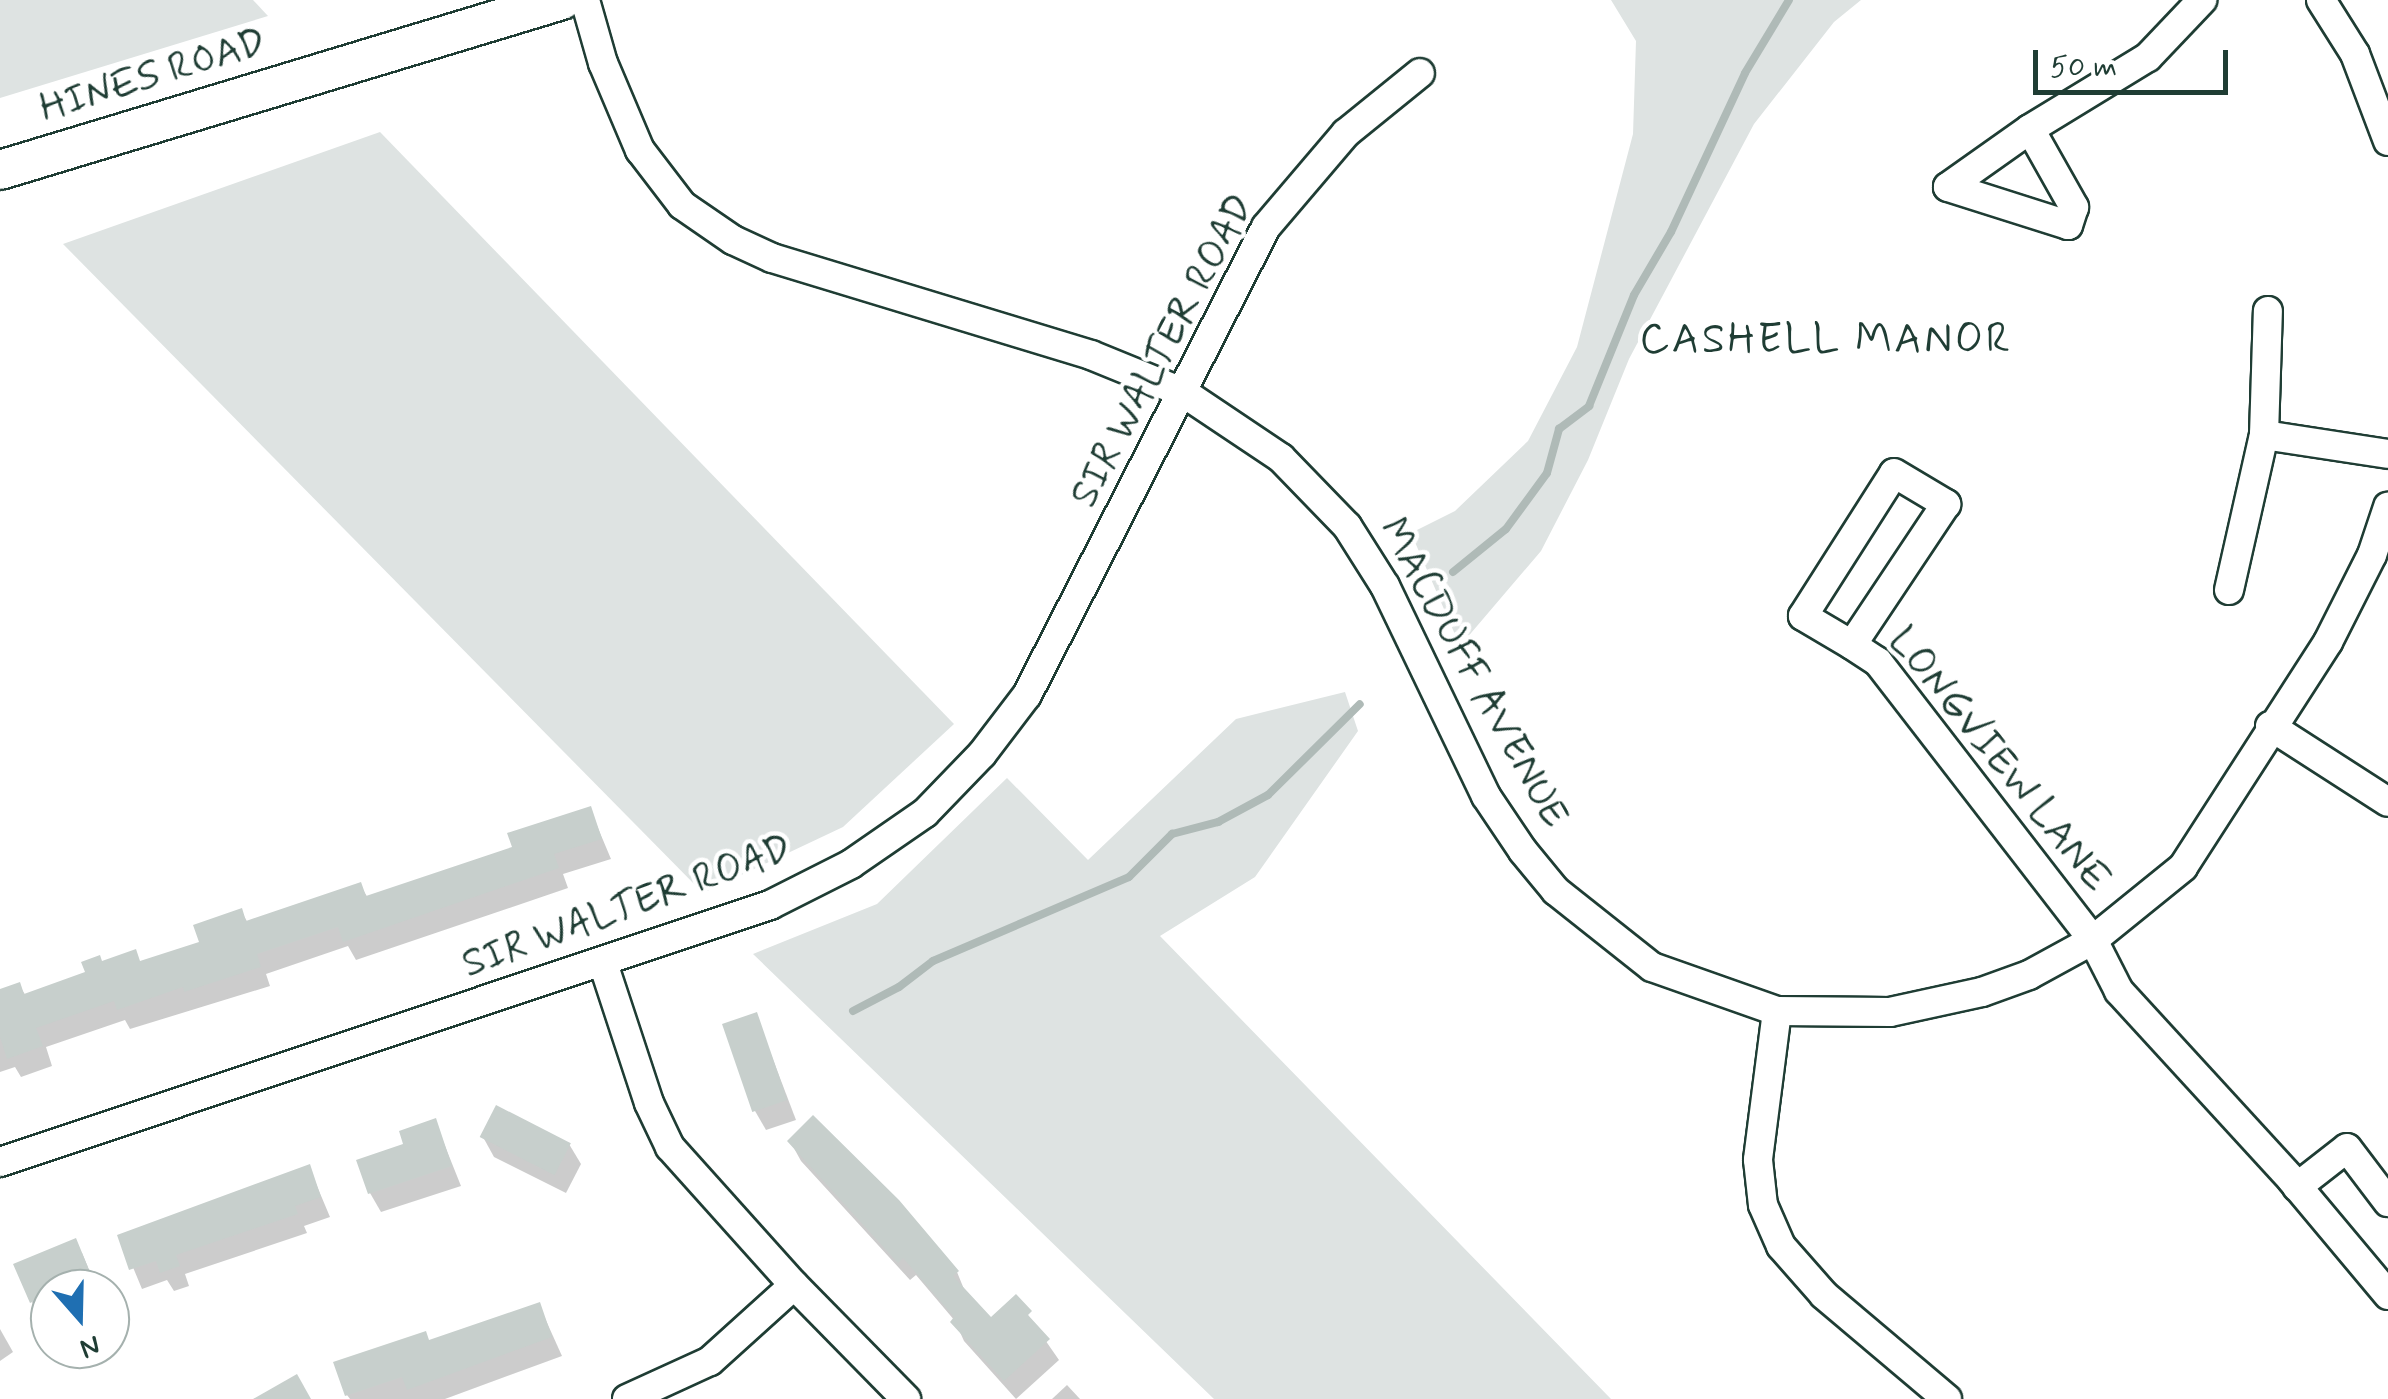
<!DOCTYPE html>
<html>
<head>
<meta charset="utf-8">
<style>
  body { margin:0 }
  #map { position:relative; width:2388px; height:1399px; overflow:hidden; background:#fff; font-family:Mynerve,sans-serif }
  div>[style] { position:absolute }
  .green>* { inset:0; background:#dee3e2 }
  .shadow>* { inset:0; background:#0003 }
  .stream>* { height:8px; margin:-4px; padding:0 4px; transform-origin:4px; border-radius:4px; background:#afbab7 }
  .building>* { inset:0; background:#c7cfcc; transform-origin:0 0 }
  .roads { filter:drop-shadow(2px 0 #1f3d34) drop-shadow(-2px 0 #1f3d34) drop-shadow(0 2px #1f3d34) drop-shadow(0 -2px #1f3d34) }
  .street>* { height:28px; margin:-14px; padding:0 14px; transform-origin:14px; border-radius:14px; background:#fff }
  .secondary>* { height:38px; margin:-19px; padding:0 19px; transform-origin:19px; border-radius:19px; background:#fff }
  span { translate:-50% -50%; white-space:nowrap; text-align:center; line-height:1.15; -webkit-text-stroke:9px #fff; paint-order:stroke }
  .street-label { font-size:40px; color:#1f3d34 }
  .neighbourhood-label { font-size:42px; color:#1f3d34; letter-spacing:2.5px }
  .north { position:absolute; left:30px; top:1269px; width:100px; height:100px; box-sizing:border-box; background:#fff; border:2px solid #a5b1ae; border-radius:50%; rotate:160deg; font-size:28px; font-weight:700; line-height:40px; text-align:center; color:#1f3d34 }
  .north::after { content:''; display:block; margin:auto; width:35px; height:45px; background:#1f6fb2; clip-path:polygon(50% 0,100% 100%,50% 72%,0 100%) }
  .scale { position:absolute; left:2033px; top:50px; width:195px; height:45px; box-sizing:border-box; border:5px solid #1f3d34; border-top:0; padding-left:12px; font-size:30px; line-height:35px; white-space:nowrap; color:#1f3d34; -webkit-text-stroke:8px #fff; paint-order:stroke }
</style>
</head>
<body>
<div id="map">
  <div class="green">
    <i style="clip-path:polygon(0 0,253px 0,268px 16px,0 98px)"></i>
    <i style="clip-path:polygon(1611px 0,1861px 0,1834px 22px,1754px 124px,1629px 359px,1588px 460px,1541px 551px,1460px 646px,1411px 533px,1455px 511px,1528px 441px,1577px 347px,1633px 134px,1636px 41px)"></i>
    <i style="clip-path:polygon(380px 132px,954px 724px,843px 827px,703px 893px,63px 244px)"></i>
    <i style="clip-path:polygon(1345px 692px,1358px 731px,1255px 877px,1160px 936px,1611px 1399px,1214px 1399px,753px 954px,877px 904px,1007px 778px,1088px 860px,1236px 719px)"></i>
  </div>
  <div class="shadow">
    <i style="clip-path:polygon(590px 809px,611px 859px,563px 874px,568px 888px,356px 960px,348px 946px,266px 974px,270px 986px,130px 1029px,125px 1020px,46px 1047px,52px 1066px,21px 1077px,15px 1067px,0 1072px,0 992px,19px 985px,26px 996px,88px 974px,102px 964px,141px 963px,202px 943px,241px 911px,248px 923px,360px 885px,368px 898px,515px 849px)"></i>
    <i style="clip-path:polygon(756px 1015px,796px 1120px,766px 1130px,755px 1111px)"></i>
    <i style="clip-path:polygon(435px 1121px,461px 1186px,381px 1212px,370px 1193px,406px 1146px)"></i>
    <i style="clip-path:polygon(483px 1137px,569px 1144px,581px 1164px,566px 1193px,494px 1157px)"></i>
    <i style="clip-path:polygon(790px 1141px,957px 1272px,966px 1294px,991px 1321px,1016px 1298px,1059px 1360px,1016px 1399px,964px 1341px,955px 1321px,916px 1275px,910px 1280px,801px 1161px)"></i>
    <i style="clip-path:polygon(309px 1167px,330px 1217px,304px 1226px,307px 1233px,185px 1274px,189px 1286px,174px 1291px,167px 1280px,142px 1289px,120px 1236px)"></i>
    <i style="clip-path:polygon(82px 1253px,97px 1289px,50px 1289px,50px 1310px,39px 1314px,32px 1302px)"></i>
    <i style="clip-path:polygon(539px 1305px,562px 1356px,445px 1399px,350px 1399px,347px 1395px,430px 1343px)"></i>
    <i style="clip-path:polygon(0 1329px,13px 1352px,0 1361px)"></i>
    <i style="clip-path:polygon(1067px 1385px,1080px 1399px,1052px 1399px)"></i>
  </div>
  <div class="stream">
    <i style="left:1453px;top:572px;width:68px;rotate:-39.1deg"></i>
    <i style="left:1506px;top:529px;width:69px;rotate:-53.8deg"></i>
    <i style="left:1547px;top:473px;width:46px;rotate:-74.7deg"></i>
    <i style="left:1559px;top:429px;width:38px;rotate:-37deg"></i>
    <i style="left:1589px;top:406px;width:120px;rotate:-67.9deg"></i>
    <i style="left:1634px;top:295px;width:73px;rotate:-59.6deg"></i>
    <i style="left:1671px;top:232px;width:175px;rotate:-65deg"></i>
    <i style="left:1745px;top:73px;width:85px;rotate:-58.9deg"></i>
    <i style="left:853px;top:1011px;width:52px;rotate:-27.6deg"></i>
    <i style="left:899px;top:987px;width:43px;rotate:-37.4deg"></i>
    <i style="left:933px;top:961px;width:213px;rotate:-23.2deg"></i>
    <i style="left:1129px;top:877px;width:61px;rotate:-45deg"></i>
    <i style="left:1172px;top:834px;width:48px;rotate:-14.6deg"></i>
    <i style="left:1218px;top:822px;width:57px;rotate:-28.4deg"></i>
    <i style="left:1268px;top:795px;width:129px;rotate:-44.7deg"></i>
  </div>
  <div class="building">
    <i style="clip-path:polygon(591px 806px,602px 839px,554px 854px,559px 868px,343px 942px,338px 927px,257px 954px,261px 967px,184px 992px,183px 987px,117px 1010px,114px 1001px,36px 1028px,43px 1046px,7px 1059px,0 1037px,0 989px,20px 982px,24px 994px,85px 972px,81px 962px,100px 955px,102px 961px,136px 949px,140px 961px,199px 942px,193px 925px,242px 908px,246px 921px,361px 882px,366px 896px,512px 847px,507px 833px)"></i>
    <i style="left:757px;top:1012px;width:93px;height:37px;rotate:71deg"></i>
    <i style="left:496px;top:1105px;width:84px;height:36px;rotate:27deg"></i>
    <i style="clip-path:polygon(813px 1115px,899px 1200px,959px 1271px,953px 1276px,991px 1317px,1016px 1294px,1032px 1311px,1028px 1315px,1050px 1339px,1004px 1381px,950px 1322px,954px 1317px,903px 1258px,898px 1263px,787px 1141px)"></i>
    <i style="clip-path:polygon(436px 1118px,452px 1166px,368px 1194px,356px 1160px,403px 1144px,399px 1131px)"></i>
    <i style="clip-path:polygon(310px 1164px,321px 1197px,295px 1206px,298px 1214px,176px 1255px,180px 1266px,160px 1273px,156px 1261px,129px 1270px,117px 1235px)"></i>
    <i style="clip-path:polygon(76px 1238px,92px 1277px,63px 1289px,50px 1289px,50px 1294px,30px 1303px,13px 1264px)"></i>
    <i style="clip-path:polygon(540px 1302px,552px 1337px,407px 1390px,402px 1377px,345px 1396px,333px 1362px,426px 1331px,429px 1340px)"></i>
    <i style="clip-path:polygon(297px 1374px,311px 1399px,253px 1399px)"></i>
  </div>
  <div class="roads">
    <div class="street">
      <i style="left:585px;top:0;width:66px;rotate:74.1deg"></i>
      <i style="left:603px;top:63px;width:95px;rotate:67deg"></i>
      <i style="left:640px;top:150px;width:69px;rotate:52.6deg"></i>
      <i style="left:682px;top:205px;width:62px;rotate:34.5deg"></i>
      <i style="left:733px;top:240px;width:43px;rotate:24.8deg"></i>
      <i style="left:772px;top:258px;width:333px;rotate:16.9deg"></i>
      <i style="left:1091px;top:355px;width:100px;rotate:22.2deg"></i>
      <i style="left:1184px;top:393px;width:117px;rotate:33.8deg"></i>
      <i style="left:1281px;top:458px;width:95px;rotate:45.9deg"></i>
      <i style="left:1347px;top:526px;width:71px;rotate:57.7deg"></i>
      <i style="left:1385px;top:586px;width:233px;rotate:64.3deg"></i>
      <i style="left:1486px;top:796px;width:66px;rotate:56.1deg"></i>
      <i style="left:1523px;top:851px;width:52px;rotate:50.5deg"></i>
      <i style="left:1556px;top:891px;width:122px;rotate:38.4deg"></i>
      <i style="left:1652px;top:967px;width:133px;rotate:19.4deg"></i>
      <i style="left:1777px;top:1011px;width:113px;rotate:0.5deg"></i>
      <i style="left:1890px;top:1012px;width:94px;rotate:-12.3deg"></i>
      <i style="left:1982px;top:992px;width:50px;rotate:-19.9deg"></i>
      <i style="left:2029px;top:975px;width:73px;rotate:-28.7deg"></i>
      <i style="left:2093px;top:940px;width:116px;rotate:-39deg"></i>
      <i style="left:2183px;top:867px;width:268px;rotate:-57.2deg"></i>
      <i style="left:2328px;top:642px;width:97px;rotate:-63.2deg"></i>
      <i style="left:2372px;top:555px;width:51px;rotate:-71.6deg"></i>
      <i style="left:2321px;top:0;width:64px;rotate:57.8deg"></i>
      <i style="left:2355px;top:54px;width:93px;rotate:69.2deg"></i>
      <i style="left:2030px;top:129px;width:90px;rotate:60.6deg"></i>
      <i style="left:2074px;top:207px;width:19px;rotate:108deg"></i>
      <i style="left:2068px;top:225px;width:126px;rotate:-162.4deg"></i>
      <i style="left:1948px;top:187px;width:100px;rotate:-35.3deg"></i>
      <i style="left:2030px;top:129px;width:138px;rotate:-31.4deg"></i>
      <i style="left:2148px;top:57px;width:79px;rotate:-46.5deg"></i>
      <i style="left:2264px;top:435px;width:124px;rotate:-88.2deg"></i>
      <i style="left:2229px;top:590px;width:159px;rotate:-77.3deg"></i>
      <i style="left:2264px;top:435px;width:125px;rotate:8.7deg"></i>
      <i style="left:1852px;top:645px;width:57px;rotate:-149.4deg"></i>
      <i style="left:1803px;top:616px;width:169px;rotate:-57.5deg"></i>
      <i style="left:1894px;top:473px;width:61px;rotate:30.8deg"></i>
      <i style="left:1946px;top:504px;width:169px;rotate:123.7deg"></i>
      <i style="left:1852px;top:645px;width:31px;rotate:33deg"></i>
      <i style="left:1878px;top:662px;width:351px;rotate:52.3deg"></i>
      <i style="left:2093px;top:940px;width:57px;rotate:63deg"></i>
      <i style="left:2119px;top:991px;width:256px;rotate:47.5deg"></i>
      <i style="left:2292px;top:1180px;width:150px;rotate:50.1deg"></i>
      <i style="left:2270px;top:726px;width:140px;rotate:32.8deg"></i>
      <i style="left:603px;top:963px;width:147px;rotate:71.8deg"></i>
      <i style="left:649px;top:1103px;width:49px;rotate:64.5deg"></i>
      <i style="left:670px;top:1147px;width:186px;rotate:48.1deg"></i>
      <i style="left:794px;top:1285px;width:160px;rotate:45.5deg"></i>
      <i style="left:1777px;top:1011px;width:150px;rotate:97.3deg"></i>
      <i style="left:1758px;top:1160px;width:45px;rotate:83.7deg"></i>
      <i style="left:1763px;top:1205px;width:45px;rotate:66.3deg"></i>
      <i style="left:1781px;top:1246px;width:65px;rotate:48.7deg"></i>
      <i style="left:1824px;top:1295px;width:161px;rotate:40.2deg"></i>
      <i style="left:0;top:1162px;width:812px;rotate:-18.46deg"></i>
      <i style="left:770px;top:905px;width:91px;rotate:-26.8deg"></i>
      <i style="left:851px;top:864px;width:90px;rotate:-34.6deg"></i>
      <i style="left:925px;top:813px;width:82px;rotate:-46deg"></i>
      <i style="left:982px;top:754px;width:74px;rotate:-52.7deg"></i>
      <i style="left:1027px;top:695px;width:525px;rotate:-62.95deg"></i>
      <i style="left:1266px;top:227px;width:123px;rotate:-49.6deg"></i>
      <i style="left:1346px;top:133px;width:95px;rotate:-39deg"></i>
      <i style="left:2297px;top:1187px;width:63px;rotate:-38deg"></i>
      <i style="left:2347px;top:1148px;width:68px;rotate:52.8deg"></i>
      <i style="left:627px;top:1399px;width:91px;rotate:-24.6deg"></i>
      <i style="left:710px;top:1361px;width:113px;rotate:-42.1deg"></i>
    </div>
    <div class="secondary">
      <i style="left:0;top:170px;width:587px;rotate:-16.83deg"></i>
    </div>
  </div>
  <div class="street-label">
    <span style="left:153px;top:76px;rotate:-17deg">HINES ROAD</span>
    <span style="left:1163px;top:351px;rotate:-62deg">SIR WALTER ROAD</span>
    <span style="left:1473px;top:673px;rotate:61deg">MACDUFF AVENUE</span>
    <span style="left:1999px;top:760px;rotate:51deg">LONGVIEW LANE</span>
    <span style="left:627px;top:907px;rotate:-20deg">SIR WALTER ROAD</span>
  </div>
  <div class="neighbourhood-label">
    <span style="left:1826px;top:341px">CASHELL MANOR</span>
  </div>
  <div class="north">N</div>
  <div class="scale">50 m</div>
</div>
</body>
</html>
